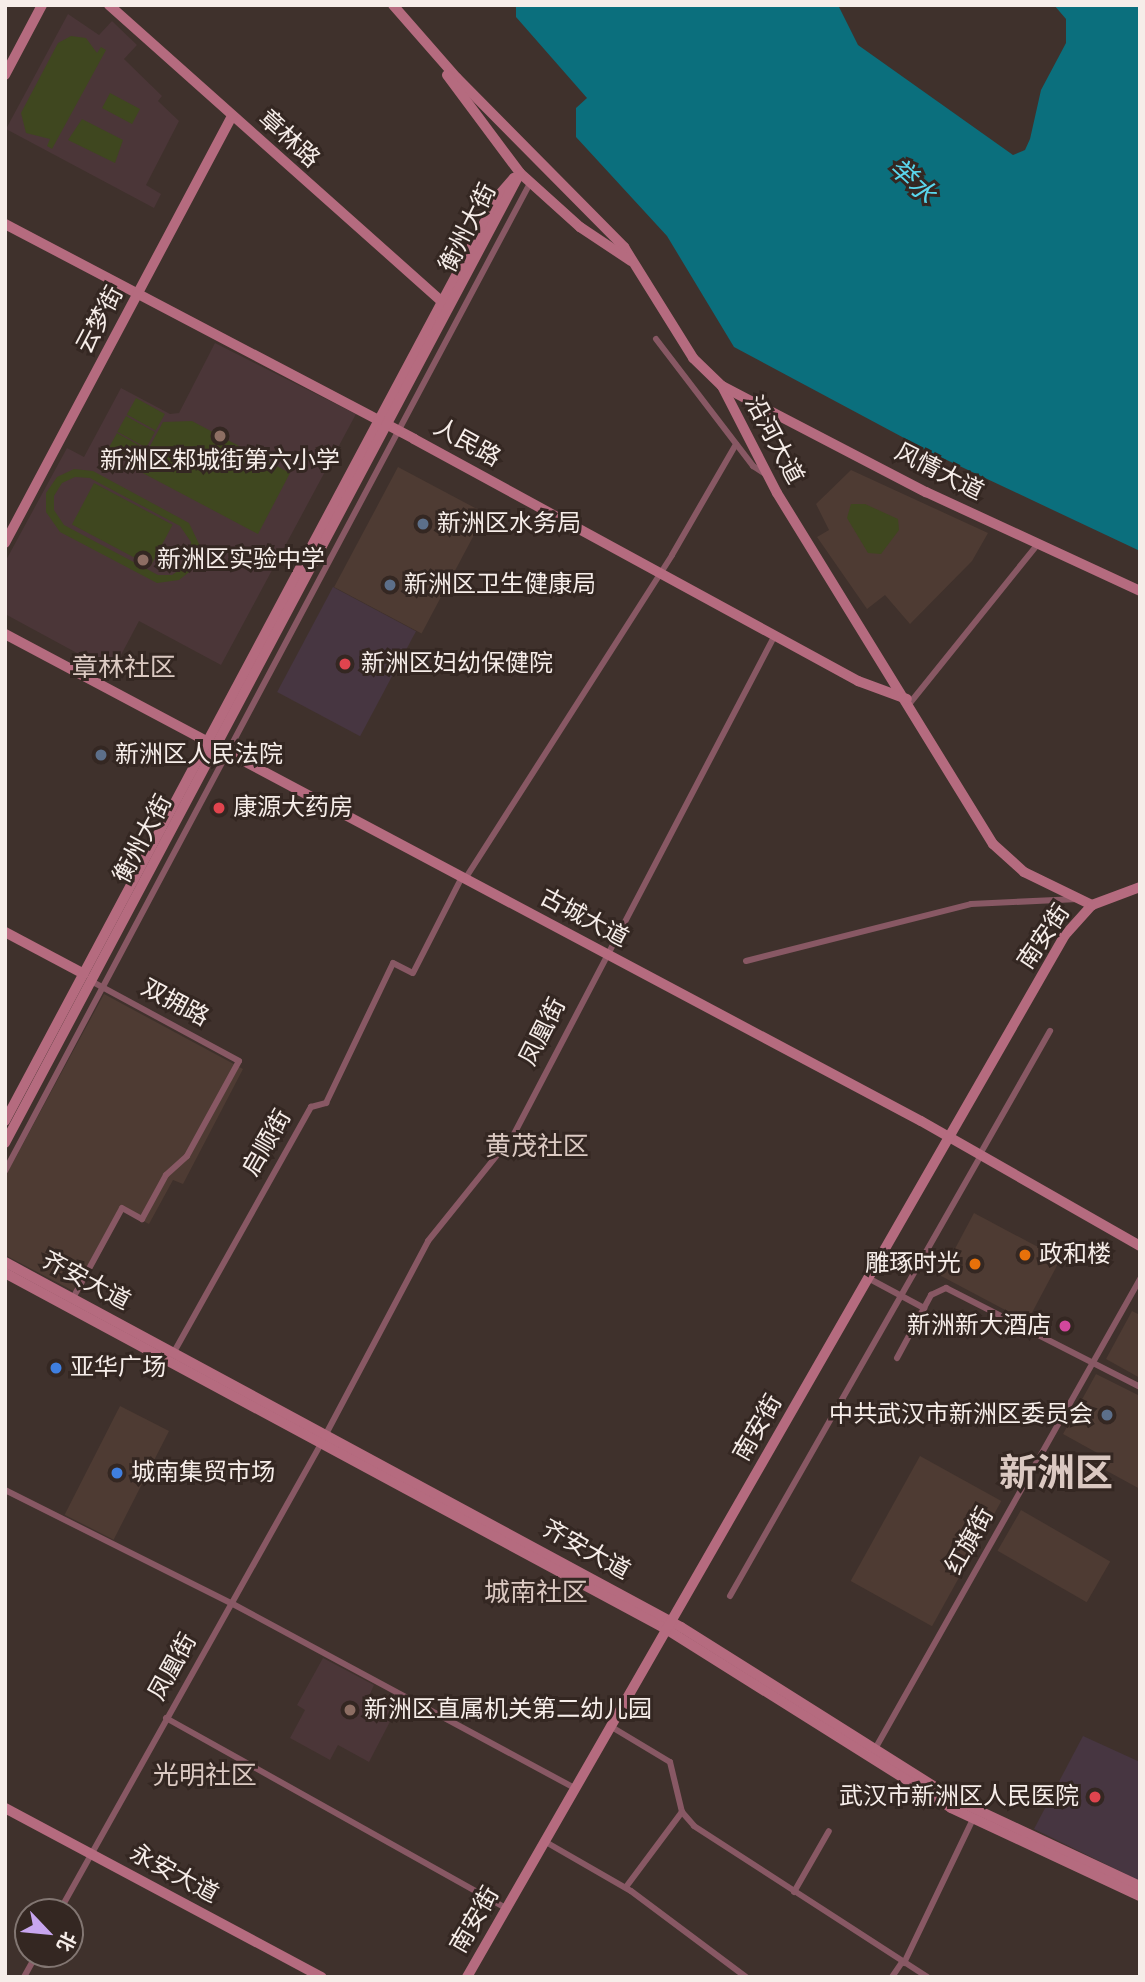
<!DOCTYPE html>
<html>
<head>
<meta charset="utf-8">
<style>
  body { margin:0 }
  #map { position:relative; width:1145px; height:1982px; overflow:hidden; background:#3f312c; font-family:"Fira Sans Condensed","Noto Sans SC",sans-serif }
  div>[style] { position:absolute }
  .built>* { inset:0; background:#4e3b33; transform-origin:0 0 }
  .education>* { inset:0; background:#4b3638 }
  .medical>* { inset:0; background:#473641; transform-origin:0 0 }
  .green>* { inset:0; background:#3f471f; transform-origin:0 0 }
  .water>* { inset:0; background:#0b6f7d }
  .street>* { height:6px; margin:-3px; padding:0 3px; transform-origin:3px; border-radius:3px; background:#885864 }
  .secondary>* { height:10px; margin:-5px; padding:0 5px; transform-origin:5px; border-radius:5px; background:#b56b7f }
  .dots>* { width:19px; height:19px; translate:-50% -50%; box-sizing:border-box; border:4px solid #342722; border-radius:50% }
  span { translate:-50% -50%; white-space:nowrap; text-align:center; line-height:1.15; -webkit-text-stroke:6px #342722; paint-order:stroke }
  .street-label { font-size:24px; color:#f6ede9 }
  .poi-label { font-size:24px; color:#f6ede9 }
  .left { translate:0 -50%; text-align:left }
  .right { translate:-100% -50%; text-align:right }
  .water-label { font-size:26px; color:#5ad7ed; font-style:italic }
  .neighbourhood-label { font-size:26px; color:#dbc9c2 }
  .town-label { font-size:38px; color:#dbc9c2; font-weight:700 }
  .frame { position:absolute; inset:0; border:7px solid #f6ede9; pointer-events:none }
  .north { position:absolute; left:14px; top:1898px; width:70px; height:70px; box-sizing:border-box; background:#342722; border:2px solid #827672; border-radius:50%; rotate:116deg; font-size:19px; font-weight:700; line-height:28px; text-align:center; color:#f6ede9 }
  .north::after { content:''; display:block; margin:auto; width:24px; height:32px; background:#c8a6ef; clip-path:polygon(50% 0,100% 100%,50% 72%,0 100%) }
</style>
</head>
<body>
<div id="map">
  <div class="built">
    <i style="left:398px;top:467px;width:99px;height:136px;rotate:28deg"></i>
    <i style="clip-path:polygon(851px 470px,988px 533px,972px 561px,910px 624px,885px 595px,867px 609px,817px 537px,829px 530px,816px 504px)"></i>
    <i style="clip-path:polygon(104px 994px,243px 1069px,183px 1184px,173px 1180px,149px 1224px,123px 1211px,79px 1294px,5px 1255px,5px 1177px)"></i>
    <i style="left:974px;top:1213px;width:98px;height:71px;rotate:28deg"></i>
    <i style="clip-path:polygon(1132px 1311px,1140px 1315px,1140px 1378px,1106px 1359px)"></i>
    <i style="clip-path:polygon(1096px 1374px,1140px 1396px,1140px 1489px,1096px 1465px,1101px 1455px,1063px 1434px)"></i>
    <i style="left:120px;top:1406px;width:55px;height:122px;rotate:27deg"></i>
    <i style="left:920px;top:1456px;width:93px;height:143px;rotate:29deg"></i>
    <i style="left:1021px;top:1510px;width:103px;height:47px;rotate:30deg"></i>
  </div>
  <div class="education">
    <i style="clip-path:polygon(68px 14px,99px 35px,112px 21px,137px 45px,124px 59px,162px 96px,158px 101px,179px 121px,146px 185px,161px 194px,154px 208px,6px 129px)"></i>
    <i style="clip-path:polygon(215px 343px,356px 414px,221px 665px,139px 621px,112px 672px,5px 614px,5px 562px,67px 448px,84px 457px,121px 388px,170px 414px,179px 413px)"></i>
    <i style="clip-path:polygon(323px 1658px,374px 1685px,369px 1696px,396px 1710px,369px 1762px,338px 1745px,330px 1760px,290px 1738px,305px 1710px,297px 1705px)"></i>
  </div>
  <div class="medical">
    <i style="left:333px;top:587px;width:94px;height:119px;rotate:28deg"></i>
    <i style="clip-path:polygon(1083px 1736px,1140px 1762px,1140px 1881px,1034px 1829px)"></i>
  </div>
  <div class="green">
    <i style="clip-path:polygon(71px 36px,86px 38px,97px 53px,101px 47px,106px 50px,52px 149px,47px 146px,50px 139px,26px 133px,21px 113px,58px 43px)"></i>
    <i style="left:110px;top:93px;width:34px;height:17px;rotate:28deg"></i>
    <i style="clip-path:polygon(82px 119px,123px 140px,115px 163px,68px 140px)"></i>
    <i style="left:136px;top:398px;width:33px;height:19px;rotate:29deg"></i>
    <i style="left:126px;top:416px;width:33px;height:18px;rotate:29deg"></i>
    <i style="clip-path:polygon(192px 421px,290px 473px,258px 534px,137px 470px,163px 422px)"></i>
    <i style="left:117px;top:433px;width:33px;height:19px;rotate:29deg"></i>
    <i style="clip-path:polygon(evenodd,74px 469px,93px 471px,189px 523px,200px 546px,193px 569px,179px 580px,157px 583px,60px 532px,46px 512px,46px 493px,57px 477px,74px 469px,75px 477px,90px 478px,180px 526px,191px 542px,186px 565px,172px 575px,158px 575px,64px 525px,54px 510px,54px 496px,62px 483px,75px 477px)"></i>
    <i style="left:94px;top:483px;width:89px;height:47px;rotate:28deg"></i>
    <i style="clip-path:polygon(851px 504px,865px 504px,898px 519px,899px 530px,881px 554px,868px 553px,847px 518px)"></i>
  </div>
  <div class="water">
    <i style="clip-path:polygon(516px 5px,838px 5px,858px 45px,1013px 155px,1025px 150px,1030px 139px,1041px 90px,1066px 43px,1066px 19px,1054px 5px,1140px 5px,1140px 551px,934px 454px,734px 347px,667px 236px,576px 137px,576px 108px,587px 98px,516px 17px)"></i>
  </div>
  <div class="street">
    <i style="left:656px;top:339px;width:160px;rotate:52.6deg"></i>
    <i style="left:753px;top:466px;width:17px;rotate:33deg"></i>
    <i style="left:910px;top:703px;width:204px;rotate:-51.2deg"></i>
    <i style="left:465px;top:879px;width:384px;rotate:-57.4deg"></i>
    <i style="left:672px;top:555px;width:128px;rotate:-60deg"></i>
    <i style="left:746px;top:961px;width:232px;rotate:-14.2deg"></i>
    <i style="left:971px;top:904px;width:107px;rotate:-2.7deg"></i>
    <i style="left:979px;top:1156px;width:144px;rotate:-60.4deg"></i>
    <i style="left:5px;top:1171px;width:1119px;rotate:-62.01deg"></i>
    <i style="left:868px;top:1278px;width:64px;rotate:28.2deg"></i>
    <i style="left:73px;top:1298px;width:102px;rotate:-61.4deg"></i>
    <i style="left:122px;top:1208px;width:23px;rotate:29deg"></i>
    <i style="left:142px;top:1219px;width:50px;rotate:-61.4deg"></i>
    <i style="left:166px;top:1175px;width:28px;rotate:-42deg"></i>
    <i style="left:187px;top:1156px;width:108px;rotate:-61.3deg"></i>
    <i style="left:239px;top:1061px;width:168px;rotate:-151.6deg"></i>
    <i style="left:174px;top:1352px;width:281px;rotate:-60.8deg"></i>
    <i style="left:311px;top:1107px;width:16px;rotate:-15deg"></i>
    <i style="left:326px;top:1103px;width:155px;rotate:-64.4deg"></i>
    <i style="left:393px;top:963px;width:22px;rotate:27deg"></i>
    <i style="left:413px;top:973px;width:108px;rotate:-63deg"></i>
    <i style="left:897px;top:1358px;width:72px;rotate:-61.6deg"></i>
    <i style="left:931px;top:1295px;width:17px;rotate:-25deg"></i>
    <i style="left:946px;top:1288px;width:218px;rotate:27deg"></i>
    <i style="left:326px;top:1434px;width:218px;rotate:-62.1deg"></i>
    <i style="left:428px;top:1241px;width:137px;rotate:-51.2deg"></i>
    <i style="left:514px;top:1134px;width:563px;rotate:-62.39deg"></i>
    <i style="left:5px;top:1490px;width:253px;rotate:26.6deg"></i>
    <i style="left:231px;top:1603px;width:391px;rotate:28.3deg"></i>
    <i style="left:730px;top:1596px;width:505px;rotate:-60.34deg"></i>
    <i style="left:166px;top:1718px;width:389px;rotate:29.2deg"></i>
    <i style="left:610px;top:1726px;width:70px;rotate:31deg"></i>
    <i style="left:670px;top:1762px;width:51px;rotate:76.5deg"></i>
    <i style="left:682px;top:1812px;width:18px;rotate:49deg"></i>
    <i style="left:694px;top:1826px;width:278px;rotate:32.9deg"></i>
    <i style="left:875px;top:1749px;width:540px;rotate:-60.58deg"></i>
    <i style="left:544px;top:1841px;width:100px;rotate:29.9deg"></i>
    <i style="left:631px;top:1891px;width:144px;rotate:36.8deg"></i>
    <i style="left:626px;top:1887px;width:94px;rotate:-53.3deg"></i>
    <i style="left:794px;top:1892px;width:70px;rotate:-60.2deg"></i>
    <i style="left:59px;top:1912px;width:539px;rotate:-60.77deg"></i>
    <i style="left:904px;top:1963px;width:160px;rotate:-64.4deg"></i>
    <i style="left:24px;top:1977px;width:26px;rotate:-61deg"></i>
    <i style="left:892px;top:1977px;width:18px;rotate:-56deg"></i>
  </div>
  <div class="secondary">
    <i style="left:109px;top:5px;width:446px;rotate:41.7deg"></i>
    <i style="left:393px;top:5px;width:97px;rotate:48.8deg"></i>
    <i style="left:457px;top:78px;width:238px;rotate:45.3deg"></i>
    <i style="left:624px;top:247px;width:131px;rotate:58.1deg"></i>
    <i style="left:693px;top:358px;width:40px;rotate:44deg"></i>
    <i style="left:722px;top:386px;width:120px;rotate:62.8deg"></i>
    <i style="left:777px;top:493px;width:412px;rotate:58.4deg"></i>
    <i style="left:993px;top:844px;width:42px;rotate:42.1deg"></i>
    <i style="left:1024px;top:872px;width:76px;rotate:25.9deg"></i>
    <i style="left:5px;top:75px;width:79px;rotate:-62.1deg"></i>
    <i style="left:447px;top:75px;width:122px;rotate:53.3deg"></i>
    <i style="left:520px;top:173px;width:81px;rotate:42deg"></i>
    <i style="left:580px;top:227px;width:61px;rotate:33.7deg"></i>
    <i style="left:5px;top:224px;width:462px;rotate:27.7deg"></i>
    <i style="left:414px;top:439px;width:506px;rotate:28.59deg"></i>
    <i style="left:858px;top:681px;width:52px;rotate:20.2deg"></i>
    <i style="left:722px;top:386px;width:230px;rotate:27.5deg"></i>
    <i style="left:926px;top:492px;width:236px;rotate:24.8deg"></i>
    <i style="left:5px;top:543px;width:484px;rotate:-62deg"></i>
    <i style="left:5px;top:634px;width:1037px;rotate:28deg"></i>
    <i style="left:921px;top:1121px;width:252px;rotate:29.7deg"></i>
    <i style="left:5px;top:932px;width:89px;rotate:28deg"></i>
    <i style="left:5px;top:1121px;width:1050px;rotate:-61.92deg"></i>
    <i style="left:499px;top:195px;width:23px;rotate:-49deg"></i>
    <i style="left:5px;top:1143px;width:1098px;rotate:-62.03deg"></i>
    <i style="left:5px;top:1262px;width:768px;rotate:28.37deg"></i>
    <i style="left:681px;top:1627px;width:325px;rotate:32.2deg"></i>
    <i style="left:956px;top:1800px;width:203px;rotate:25.1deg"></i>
    <i style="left:5px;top:1273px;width:751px;rotate:28.31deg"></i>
    <i style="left:666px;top:1629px;width:337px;rotate:32.1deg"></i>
    <i style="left:951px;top:1808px;width:208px;rotate:25deg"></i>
    <i style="left:5px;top:1808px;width:359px;rotate:28.1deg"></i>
    <i style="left:467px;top:1977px;width:1201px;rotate:-60.15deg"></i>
    <i style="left:1065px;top:935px;width:40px;rotate:-48deg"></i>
    <i style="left:1092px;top:905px;width:51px;rotate:-20.6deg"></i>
  </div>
  <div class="dots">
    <i style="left:220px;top:436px;background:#8d6e63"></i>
    <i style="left:423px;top:524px;background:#5c6f8a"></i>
    <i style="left:143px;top:560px;background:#8d6e63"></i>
    <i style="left:390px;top:585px;background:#5c6f8a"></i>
    <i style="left:345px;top:664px;background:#e0444e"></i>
    <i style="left:101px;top:755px;background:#5c6f8a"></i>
    <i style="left:219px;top:808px;background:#e0444e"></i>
    <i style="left:1025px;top:1255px;background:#e8710a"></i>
    <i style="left:975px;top:1264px;background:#e8710a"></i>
    <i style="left:1065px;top:1326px;background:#d1479c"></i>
    <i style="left:56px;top:1368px;background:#3f7fe0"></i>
    <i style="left:1107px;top:1415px;background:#5c6f8a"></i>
    <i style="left:117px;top:1473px;background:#3f7fe0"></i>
    <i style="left:350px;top:1710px;background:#8d6e63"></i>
    <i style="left:1095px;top:1797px;background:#e0444e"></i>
  </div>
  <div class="street-label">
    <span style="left:289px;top:139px;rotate:42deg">章林路</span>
    <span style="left:468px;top:228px;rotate:-63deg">衡州大街</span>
    <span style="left:100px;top:320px;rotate:-62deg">云梦街</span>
    <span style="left:774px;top:440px;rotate:62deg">沿河大道</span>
    <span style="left:467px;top:443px;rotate:29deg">人民路</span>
    <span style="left:939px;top:472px;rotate:27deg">风情大道</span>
    <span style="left:143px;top:839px;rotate:-62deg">衡州大街</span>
    <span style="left:584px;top:918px;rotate:28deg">古城大道</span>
    <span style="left:1044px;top:937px;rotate:-56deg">南安街</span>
    <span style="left:175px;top:1003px;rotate:28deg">双拥路</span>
    <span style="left:543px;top:1032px;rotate:-63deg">凤凰街</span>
    <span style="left:267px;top:1143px;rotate:-60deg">启顺街</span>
    <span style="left:86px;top:1281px;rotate:28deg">齐安大道</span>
    <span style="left:758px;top:1428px;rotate:-60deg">南安街</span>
    <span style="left:970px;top:1541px;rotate:-61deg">红旗街</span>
    <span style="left:586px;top:1550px;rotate:29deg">齐安大道</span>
    <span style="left:173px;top:1667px;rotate:-61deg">凤凰街</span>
    <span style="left:174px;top:1874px;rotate:28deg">永安大道</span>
    <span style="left:475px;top:1920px;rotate:-60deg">南安街</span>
  </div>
  <div class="poi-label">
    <span style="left:220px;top:461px">新洲区邾城街第六小学</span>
    <span class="left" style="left:437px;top:524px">新洲区水务局</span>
    <span class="left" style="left:157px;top:560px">新洲区实验中学</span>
    <span class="left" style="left:404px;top:585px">新洲区卫生健康局</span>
    <span class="left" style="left:361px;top:664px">新洲区妇幼保健院</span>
    <span class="left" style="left:115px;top:755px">新洲区人民法院</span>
    <span class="left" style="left:233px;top:808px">康源大药房</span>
    <span class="left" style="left:1039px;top:1255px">政和楼</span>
    <span class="right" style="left:961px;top:1264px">雕琢时光</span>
    <span class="right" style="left:1051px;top:1326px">新洲新大酒店</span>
    <span class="left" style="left:70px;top:1368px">亚华广场</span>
    <span class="right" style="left:1093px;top:1415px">中共武汉市新洲区委员会</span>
    <span class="left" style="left:131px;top:1473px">城南集贸市场</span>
    <span class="left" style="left:364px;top:1710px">新洲区直属机关第二幼儿园</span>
    <span class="right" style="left:1079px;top:1797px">武汉市新洲区人民医院</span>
  </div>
  <div class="water-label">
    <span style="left:912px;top:181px;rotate:43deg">举水</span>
  </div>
  <div class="neighbourhood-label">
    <span style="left:124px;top:668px">章林社区</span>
    <span style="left:537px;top:1147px">黄茂社区</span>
    <span style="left:536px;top:1593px">城南社区</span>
    <span style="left:205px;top:1776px">光明社区</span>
  </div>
  <div class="town-label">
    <span style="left:1056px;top:1474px">新洲区</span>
  </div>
  <div class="frame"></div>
  <div class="north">北</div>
</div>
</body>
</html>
